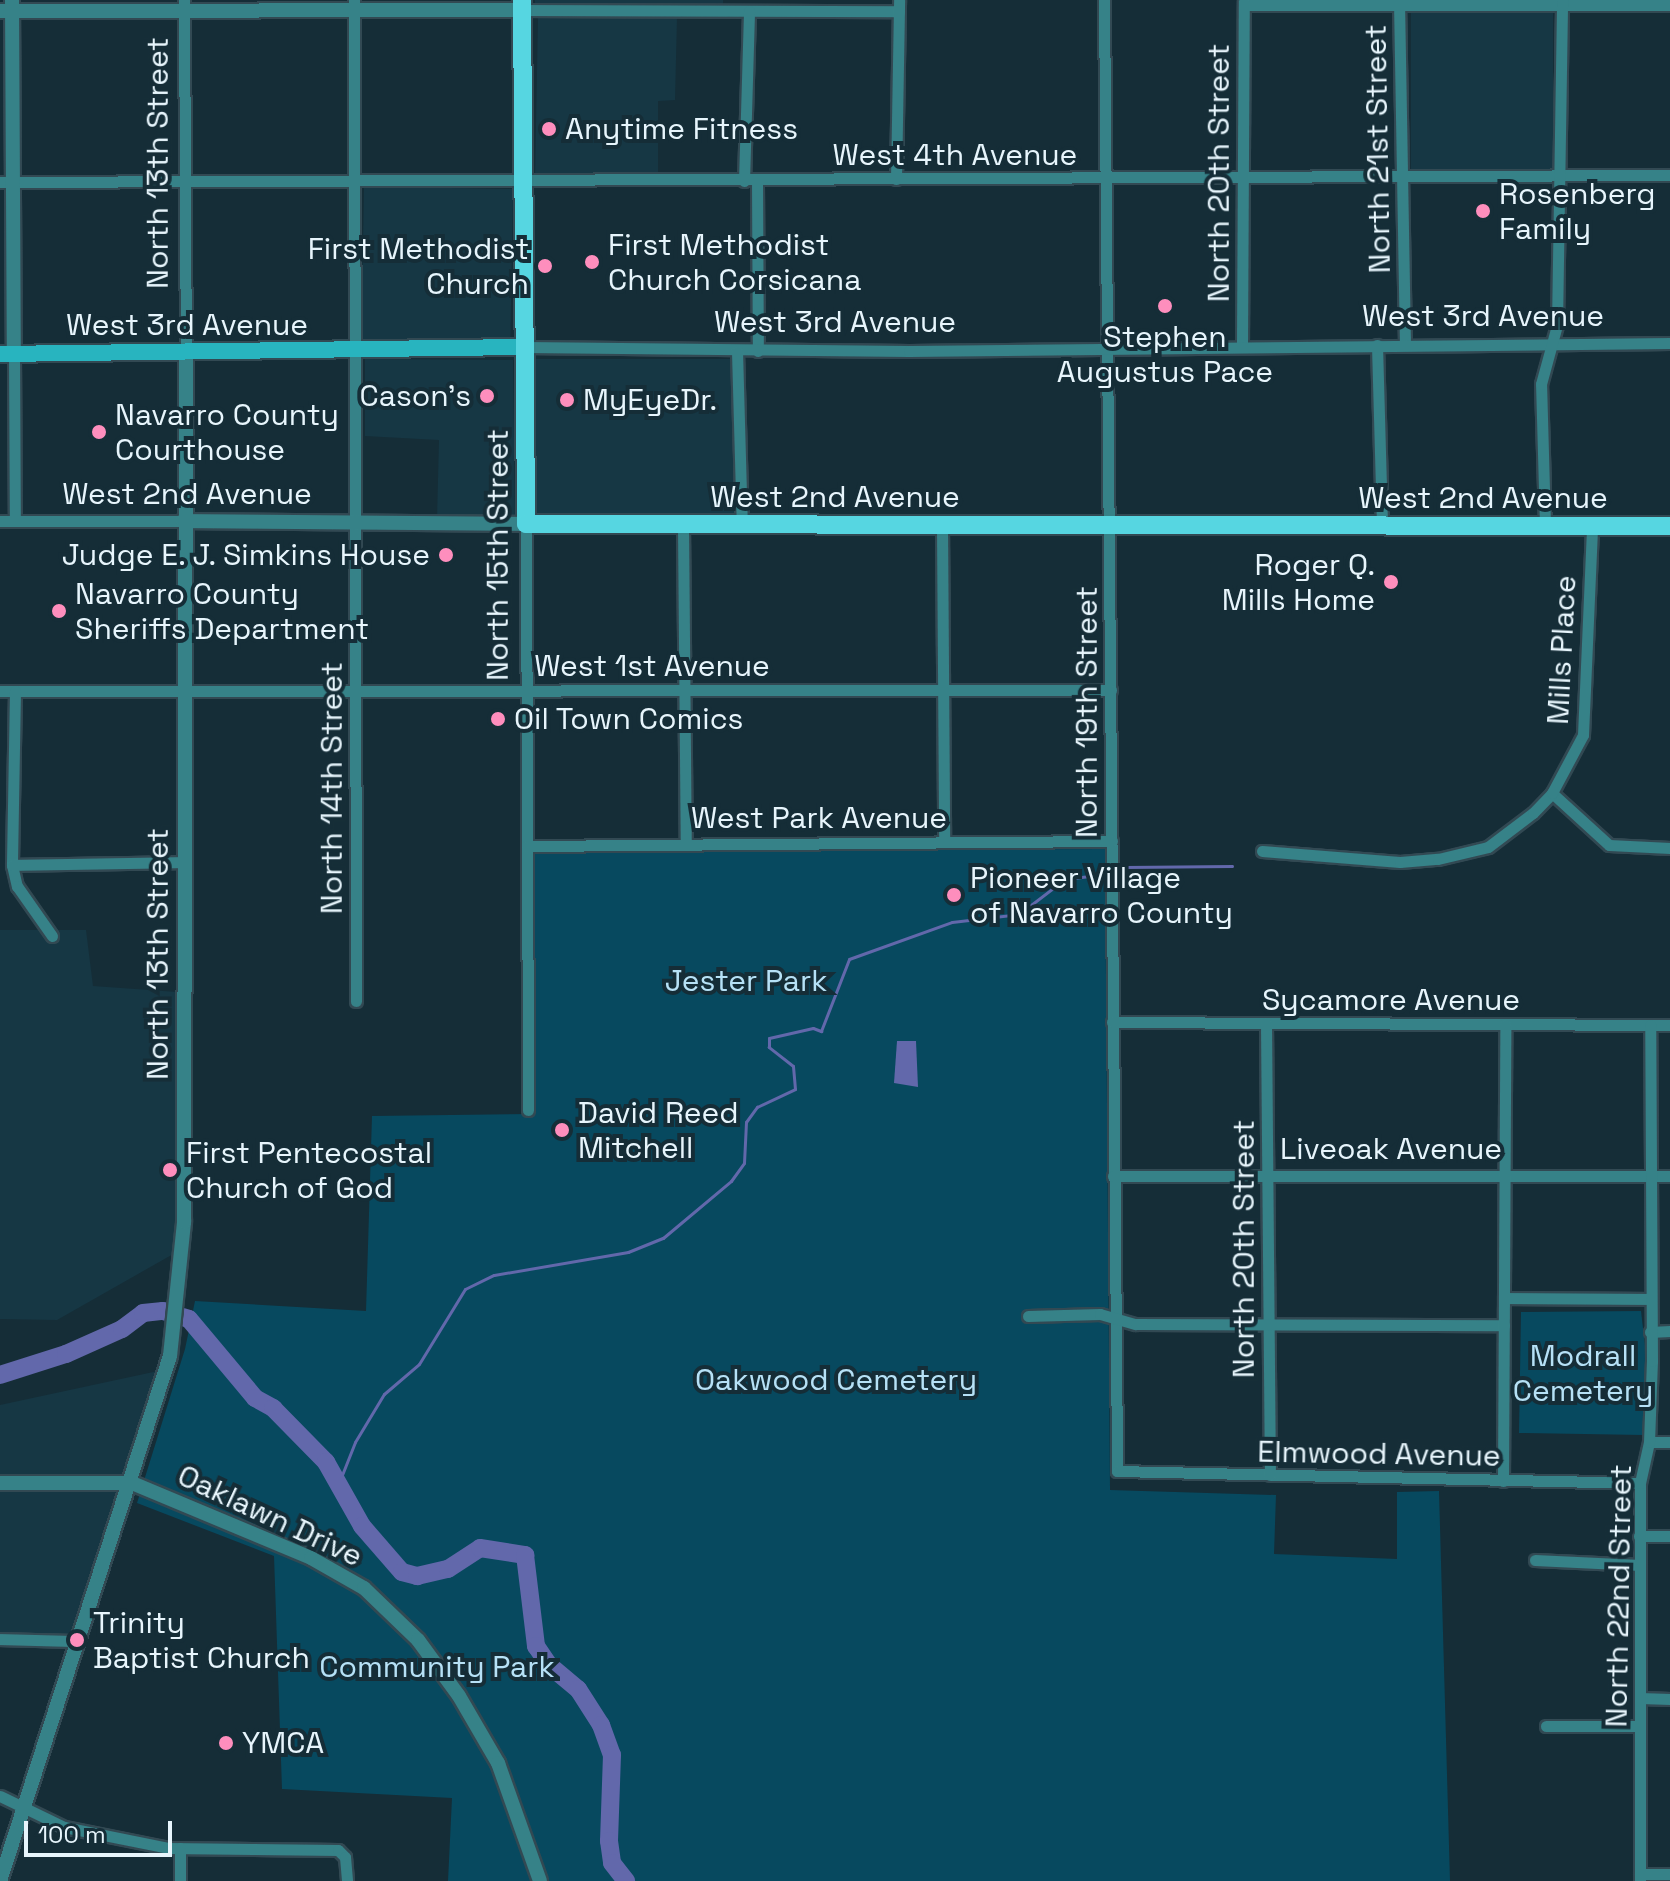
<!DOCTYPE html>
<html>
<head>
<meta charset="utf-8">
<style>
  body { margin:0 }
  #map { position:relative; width:1670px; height:1881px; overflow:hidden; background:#152d37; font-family:"Space Grotesk",sans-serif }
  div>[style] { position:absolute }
  .built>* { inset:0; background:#163744; transform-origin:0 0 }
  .green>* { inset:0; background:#07495f }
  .water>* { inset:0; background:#6268ab }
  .stream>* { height:3px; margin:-1.5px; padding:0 1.5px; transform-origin:1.5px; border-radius:1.5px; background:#6268ab }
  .river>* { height:18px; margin:-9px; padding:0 9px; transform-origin:9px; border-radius:9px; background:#6268ab }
  .roads { filter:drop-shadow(2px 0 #324953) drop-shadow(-2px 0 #324953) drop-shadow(0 2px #324953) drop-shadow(0 -2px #324953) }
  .minor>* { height:11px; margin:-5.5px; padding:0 5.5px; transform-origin:5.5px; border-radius:5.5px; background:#368288 }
  .tertiary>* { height:14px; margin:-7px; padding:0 7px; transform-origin:7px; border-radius:7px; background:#368288 }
  .secondary>* { height:16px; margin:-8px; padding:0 8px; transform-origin:8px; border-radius:8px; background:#28b4bf }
  .primary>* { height:18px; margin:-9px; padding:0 9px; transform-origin:9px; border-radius:9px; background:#56d6e1 }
  .dots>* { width:22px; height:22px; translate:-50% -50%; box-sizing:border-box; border:4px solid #152d37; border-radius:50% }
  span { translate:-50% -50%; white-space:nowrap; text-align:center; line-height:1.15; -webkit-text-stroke:8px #152d37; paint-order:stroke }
  .poi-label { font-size:30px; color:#e7f5fc }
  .left { translate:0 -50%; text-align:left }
  .right { translate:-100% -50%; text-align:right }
  .street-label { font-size:30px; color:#e7f5fc }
  .park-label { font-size:30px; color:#b6e1f6 }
  .scale { position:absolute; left:24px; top:1821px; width:148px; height:36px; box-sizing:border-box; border:4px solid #e7f5fc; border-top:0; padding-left:10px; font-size:24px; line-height:28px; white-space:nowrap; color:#e7f5fc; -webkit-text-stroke:6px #152d37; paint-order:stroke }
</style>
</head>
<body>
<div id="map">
  <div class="built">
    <i style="clip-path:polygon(535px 0,723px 0,723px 6px,535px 5px)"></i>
    <i style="left:1411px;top:12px;width:142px;height:159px"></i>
    <i style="clip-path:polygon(538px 18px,677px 18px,675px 100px,658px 101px,658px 178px,535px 178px)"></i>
    <i style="left:513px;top:189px;width:156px;height:149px;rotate:91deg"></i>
    <i style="clip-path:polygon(365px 359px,513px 360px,515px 518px,437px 519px,439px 440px,365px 436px)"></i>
    <i style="left:535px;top:359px;width:200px;height:158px"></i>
    <i style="clip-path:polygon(0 930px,86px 930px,93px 986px,177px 992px,175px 1253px,57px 1320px,0 1319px)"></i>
    <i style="clip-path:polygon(158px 1371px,127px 1479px,0 1479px,0 1405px)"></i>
    <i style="clip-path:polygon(0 1490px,123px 1490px,70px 1635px,0 1635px)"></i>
  </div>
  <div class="green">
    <i style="clip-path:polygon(1105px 849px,1110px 1490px,1276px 1495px,1274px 1554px,1397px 1559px,1397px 1492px,1439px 1491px,1450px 1881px,448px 1881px,452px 1798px,282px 1789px,274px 1556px,137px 1503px,185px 1349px,195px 1301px,366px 1311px,372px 1116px,535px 1114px,532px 851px)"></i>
    <i style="clip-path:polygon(1641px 1311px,1646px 1354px,1643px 1435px,1519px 1433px,1521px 1312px)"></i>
  </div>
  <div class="water">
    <i style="clip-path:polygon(897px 1041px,916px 1041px,918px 1087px,894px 1083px)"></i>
  </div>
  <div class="stream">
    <i style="left:1125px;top:867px;width:107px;rotate:-0.5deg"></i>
    <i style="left:338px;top:1485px;width:46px;rotate:-68.4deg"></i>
    <i style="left:355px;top:1442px;width:56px;rotate:-58.9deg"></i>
    <i style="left:384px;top:1394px;width:46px;rotate:-40.6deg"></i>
    <i style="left:419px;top:1364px;width:88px;rotate:-58.5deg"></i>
    <i style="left:465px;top:1289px;width:32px;rotate:-26deg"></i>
    <i style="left:494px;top:1275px;width:136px;rotate:-9.7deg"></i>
    <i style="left:628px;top:1252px;width:38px;rotate:-22deg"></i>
    <i style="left:663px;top:1238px;width:89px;rotate:-40deg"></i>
    <i style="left:731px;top:1181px;width:22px;rotate:-54deg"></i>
    <i style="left:744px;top:1163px;width:41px;rotate:-87.2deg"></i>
    <i style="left:746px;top:1122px;width:19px;rotate:-54deg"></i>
    <i style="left:757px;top:1107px;width:42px;rotate:-25.3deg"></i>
    <i style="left:795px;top:1089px;width:23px;rotate:-95deg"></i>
    <i style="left:793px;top:1066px;width:31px;rotate:-142deg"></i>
    <i style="left:769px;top:1047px;width:9px;rotate:-90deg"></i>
    <i style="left:769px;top:1038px;width:45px;rotate:-12.8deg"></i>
    <i style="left:813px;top:1028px;width:9px;rotate:21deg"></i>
    <i style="left:821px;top:1031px;width:77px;rotate:-68.7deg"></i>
    <i style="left:849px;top:959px;width:109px;rotate:-19.8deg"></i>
    <i style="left:952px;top:922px;width:67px;rotate:-6.8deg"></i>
    <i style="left:1019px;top:914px;width:58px;rotate:-37.3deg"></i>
    <i style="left:1065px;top:879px;width:31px;rotate:-7deg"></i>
  </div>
  <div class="river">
    <i style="left:0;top:1375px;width:69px;rotate:-17.7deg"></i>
    <i style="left:66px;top:1354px;width:61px;rotate:-24.1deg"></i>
    <i style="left:122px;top:1329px;width:26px;rotate:-37deg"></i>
    <i style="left:143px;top:1313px;width:20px;rotate:-6deg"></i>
    <i style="left:163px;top:1311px;width:27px;rotate:17deg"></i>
    <i style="left:189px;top:1319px;width:103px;rotate:50.1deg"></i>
    <i style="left:255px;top:1398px;width:21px;rotate:29deg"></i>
    <i style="left:273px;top:1408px;width:76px;rotate:45.5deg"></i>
    <i style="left:326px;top:1462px;width:73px;rotate:60.6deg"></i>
    <i style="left:362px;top:1526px;width:61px;rotate:49deg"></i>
    <i style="left:402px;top:1572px;width:16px;rotate:15deg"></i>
    <i style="left:417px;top:1576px;width:32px;rotate:-13deg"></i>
    <i style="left:448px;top:1569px;width:38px;rotate:-33deg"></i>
    <i style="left:480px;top:1548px;width:46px;rotate:8.8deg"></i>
    <i style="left:525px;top:1555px;width:92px;rotate:83.1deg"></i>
    <i style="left:536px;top:1646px;width:23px;rotate:56deg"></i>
    <i style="left:549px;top:1665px;width:38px;rotate:40deg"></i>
    <i style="left:578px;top:1689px;width:43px;rotate:57.4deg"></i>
    <i style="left:601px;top:1725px;width:32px;rotate:70deg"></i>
    <i style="left:612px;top:1755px;width:86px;rotate:92deg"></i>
    <i style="left:609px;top:1841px;width:22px;rotate:82deg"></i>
    <i style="left:612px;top:1863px;width:23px;rotate:52deg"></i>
  </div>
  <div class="roads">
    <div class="minor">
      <i style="left:184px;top:0;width:354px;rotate:89.7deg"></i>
      <i style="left:354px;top:0;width:1001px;rotate:89.89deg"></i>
      <i style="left:1104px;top:0;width:1471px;rotate:89.49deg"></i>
      <i style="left:1117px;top:1471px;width:523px;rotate:1.31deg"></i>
      <i style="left:1399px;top:1px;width:344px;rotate:89deg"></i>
      <i style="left:1244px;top:5px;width:426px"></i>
      <i style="left:522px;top:10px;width:377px;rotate:0.2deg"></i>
      <i style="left:896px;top:179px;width:179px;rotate:-89deg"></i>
      <i style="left:744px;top:181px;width:170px;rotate:-88.3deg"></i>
      <i style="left:757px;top:181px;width:170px;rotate:89.7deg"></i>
      <i style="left:0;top:182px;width:1670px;rotate:-0.24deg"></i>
      <i style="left:1377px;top:345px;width:180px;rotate:88.4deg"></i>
      <i style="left:1242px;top:346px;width:345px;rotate:-89.7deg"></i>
      <i style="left:524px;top:347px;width:385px;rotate:0.6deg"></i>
      <i style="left:909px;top:351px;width:761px;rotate:-0.6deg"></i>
      <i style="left:737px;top:351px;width:174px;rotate:88.4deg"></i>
      <i style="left:14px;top:354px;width:167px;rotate:89.7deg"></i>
      <i style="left:0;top:521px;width:183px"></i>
      <i style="left:526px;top:524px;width:586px;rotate:89.8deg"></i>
      <i style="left:942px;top:524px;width:317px;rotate:89.6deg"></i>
      <i style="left:683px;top:525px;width:318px;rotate:89.5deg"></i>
      <i style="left:1545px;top:525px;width:141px;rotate:-91.6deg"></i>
      <i style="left:1541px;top:384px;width:61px;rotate:-74.8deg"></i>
      <i style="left:1557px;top:325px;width:325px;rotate:-89.1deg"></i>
      <i style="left:0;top:691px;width:1111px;rotate:-0.05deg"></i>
      <i style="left:15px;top:691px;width:174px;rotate:91deg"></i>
      <i style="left:12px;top:865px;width:22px;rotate:77deg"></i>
      <i style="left:17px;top:886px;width:61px;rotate:55deg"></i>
      <i style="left:1552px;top:793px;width:77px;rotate:42.4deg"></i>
      <i style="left:1609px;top:845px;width:61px;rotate:2.8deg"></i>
      <i style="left:527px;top:846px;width:585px;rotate:-0.49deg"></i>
      <i style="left:1262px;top:851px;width:138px;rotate:4.6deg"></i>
      <i style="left:1400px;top:862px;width:38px;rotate:-5deg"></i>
      <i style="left:1438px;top:859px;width:51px;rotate:-13.5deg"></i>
      <i style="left:1488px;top:847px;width:56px;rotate:-37.1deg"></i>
      <i style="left:1533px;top:813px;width:28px;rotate:-46deg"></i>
      <i style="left:1552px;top:793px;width:66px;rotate:-61.9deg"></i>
      <i style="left:1583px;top:735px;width:210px;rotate:-87.5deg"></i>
      <i style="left:12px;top:865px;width:171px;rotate:-1deg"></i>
      <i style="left:1112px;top:1022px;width:558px;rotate:0.31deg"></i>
      <i style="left:1266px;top:1023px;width:452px;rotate:89.5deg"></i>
      <i style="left:1113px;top:1176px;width:557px"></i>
      <i style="left:1504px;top:1298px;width:145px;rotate:0.4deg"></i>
      <i style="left:1028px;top:1316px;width:72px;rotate:-1.6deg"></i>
      <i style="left:1100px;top:1314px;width:37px;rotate:16deg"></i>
      <i style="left:1136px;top:1324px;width:368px;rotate:0.2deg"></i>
      <i style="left:1650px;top:1332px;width:20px;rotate:-3deg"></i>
      <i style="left:1649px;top:1442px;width:21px"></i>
      <i style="left:1503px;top:1481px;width:456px;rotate:-89.7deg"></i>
      <i style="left:1639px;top:1536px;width:31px"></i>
      <i style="left:1535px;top:1560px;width:105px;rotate:2.7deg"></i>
      <i style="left:0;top:1639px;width:77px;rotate:1.5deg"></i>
      <i style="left:1640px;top:1698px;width:30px;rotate:2deg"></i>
      <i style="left:1546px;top:1726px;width:93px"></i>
      <i style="left:0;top:1796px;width:71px;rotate:25.8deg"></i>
      <i style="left:64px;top:1827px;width:106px;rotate:11.4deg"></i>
      <i style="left:168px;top:1848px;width:170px;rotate:0.7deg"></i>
      <i style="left:338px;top:1850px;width:10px;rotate:45deg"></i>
      <i style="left:345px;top:1857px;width:24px;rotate:85deg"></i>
      <i style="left:1640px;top:1874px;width:30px"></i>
      <i style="left:180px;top:1881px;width:33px;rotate:-90deg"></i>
      <i style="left:1640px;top:1881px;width:398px;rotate:-90deg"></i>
      <i style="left:1640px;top:1483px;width:42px;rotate:-77.6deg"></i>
      <i style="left:1649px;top:1442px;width:81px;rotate:-87.9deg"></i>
      <i style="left:1652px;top:1361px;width:336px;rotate:-90.3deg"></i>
    </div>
    <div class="tertiary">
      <i style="left:12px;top:0;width:354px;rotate:89.7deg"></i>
      <i style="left:0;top:11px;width:522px;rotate:-0.11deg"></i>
      <i style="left:183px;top:521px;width:343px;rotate:0.5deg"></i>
      <i style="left:0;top:1483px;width:132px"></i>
      <i style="left:132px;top:1483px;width:194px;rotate:22.7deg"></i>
      <i style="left:311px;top:1558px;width:61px;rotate:29.5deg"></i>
      <i style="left:364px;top:1588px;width:75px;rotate:43.9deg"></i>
      <i style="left:418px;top:1640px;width:69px;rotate:53.8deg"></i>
      <i style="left:459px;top:1696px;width:78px;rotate:59.8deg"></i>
      <i style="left:498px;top:1763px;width:125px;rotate:70.4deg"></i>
      <i style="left:0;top:1881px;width:552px;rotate:-72.06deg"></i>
      <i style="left:170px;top:1356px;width:135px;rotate:-84deg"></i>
      <i style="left:184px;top:1222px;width:868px;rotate:-89.87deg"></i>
    </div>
    <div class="secondary">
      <i style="left:0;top:354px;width:524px;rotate:-0.77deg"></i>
    </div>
    <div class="primary">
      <i style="left:522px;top:0;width:524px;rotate:89.56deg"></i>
      <i style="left:526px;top:524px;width:1144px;rotate:0.1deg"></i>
    </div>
  </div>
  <div class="dots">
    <i style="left:549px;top:129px;background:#fe8ebd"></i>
    <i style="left:1483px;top:211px;background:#fe8ebd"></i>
    <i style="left:592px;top:262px;background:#fe8ebd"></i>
    <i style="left:545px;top:266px;background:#fe8ebd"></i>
    <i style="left:1165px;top:306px;background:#fe8ebd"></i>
    <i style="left:487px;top:396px;background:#fe8ebd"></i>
    <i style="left:567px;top:400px;background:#fe8ebd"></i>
    <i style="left:99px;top:432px;background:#fe8ebd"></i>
    <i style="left:446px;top:555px;background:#fe8ebd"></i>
    <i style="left:1391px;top:582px;background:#fe8ebd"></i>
    <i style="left:59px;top:611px;background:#fe8ebd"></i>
    <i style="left:498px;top:719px;background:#fe8ebd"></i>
    <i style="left:954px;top:895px;background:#fe8ebd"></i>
    <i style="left:562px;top:1130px;background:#fe8ebd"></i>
    <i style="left:170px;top:1170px;background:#fe8ebd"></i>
    <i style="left:77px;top:1640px;background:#fe8ebd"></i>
    <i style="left:226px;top:1743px;background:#fe8ebd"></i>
  </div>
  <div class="poi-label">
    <span class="left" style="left:565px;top:129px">Anytime Fitness</span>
    <span class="left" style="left:1499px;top:211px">Rosenberg<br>Family</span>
    <span class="left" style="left:608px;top:262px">First Methodist<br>Church Corsicana</span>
    <span class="right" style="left:529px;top:266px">First Methodist<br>Church</span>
    <span style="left:1165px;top:354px">Stephen<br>Augustus Pace</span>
    <span class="right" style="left:471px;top:396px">Cason's</span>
    <span class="left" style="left:583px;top:400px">MyEyeDr.</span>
    <span class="left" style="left:115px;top:432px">Navarro County<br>Courthouse</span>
    <span class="right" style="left:430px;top:555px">Judge E. J. Simkins House</span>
    <span class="right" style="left:1375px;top:582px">Roger Q.<br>Mills Home</span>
    <span class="left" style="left:75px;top:611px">Navarro County<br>Sheriffs Department</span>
    <span class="left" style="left:514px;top:719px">Oil Town Comics</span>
    <span class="left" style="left:970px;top:895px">Pioneer Village<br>of Navarro County</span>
    <span class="left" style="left:578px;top:1130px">David Reed<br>Mitchell</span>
    <span class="left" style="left:186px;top:1170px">First Pentecostal<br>Church of God</span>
    <span class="left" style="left:93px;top:1640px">Trinity<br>Baptist Church</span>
    <span class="left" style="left:242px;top:1743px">YMCA</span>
  </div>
  <div class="street-label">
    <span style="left:1378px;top:149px;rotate:-91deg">North 21st Street</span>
    <span style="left:955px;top:155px">West 4th Avenue</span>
    <span style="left:158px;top:163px;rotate:-90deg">North 13th Street</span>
    <span style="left:1219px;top:173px;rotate:-90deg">North 20th Street</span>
    <span style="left:1483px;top:316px">West 3rd Avenue</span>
    <span style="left:835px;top:322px">West 3rd Avenue</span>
    <span style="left:187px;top:325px">West 3rd Avenue</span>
    <span style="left:187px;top:494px">West 2nd Avenue</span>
    <span style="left:835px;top:497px">West 2nd Avenue</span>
    <span style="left:1483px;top:498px">West 2nd Avenue</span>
    <span style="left:498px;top:555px;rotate:-90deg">North 15th Street</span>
    <span style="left:1562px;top:650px;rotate:-87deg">Mills Place</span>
    <span style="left:652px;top:666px">West 1st Avenue</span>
    <span style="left:1087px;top:712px;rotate:-90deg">North 19th Street</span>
    <span style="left:332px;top:788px;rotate:-90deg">North 14th Street</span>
    <span style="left:819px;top:818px">West Park Avenue</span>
    <span style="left:158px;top:954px;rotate:-90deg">North 13th Street</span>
    <span style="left:1391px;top:1000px">Sycamore Avenue</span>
    <span style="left:1391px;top:1149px">Liveoak Avenue</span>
    <span style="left:1244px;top:1249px;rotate:-90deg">North 20th Street</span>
    <span style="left:1379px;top:1454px;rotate:1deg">Elmwood Avenue</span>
    <span style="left:270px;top:1516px;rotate:25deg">Oaklawn Drive</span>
    <span style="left:1619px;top:1596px;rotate:-89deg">North 22nd Street</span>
  </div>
  <div class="park-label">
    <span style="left:746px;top:981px">Jester Park</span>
    <span style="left:1583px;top:1373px">Modrall<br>Cemetery</span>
    <span style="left:836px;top:1380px">Oakwood Cemetery</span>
    <span style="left:437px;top:1667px">Community Park</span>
  </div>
  <div class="scale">100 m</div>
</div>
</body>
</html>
